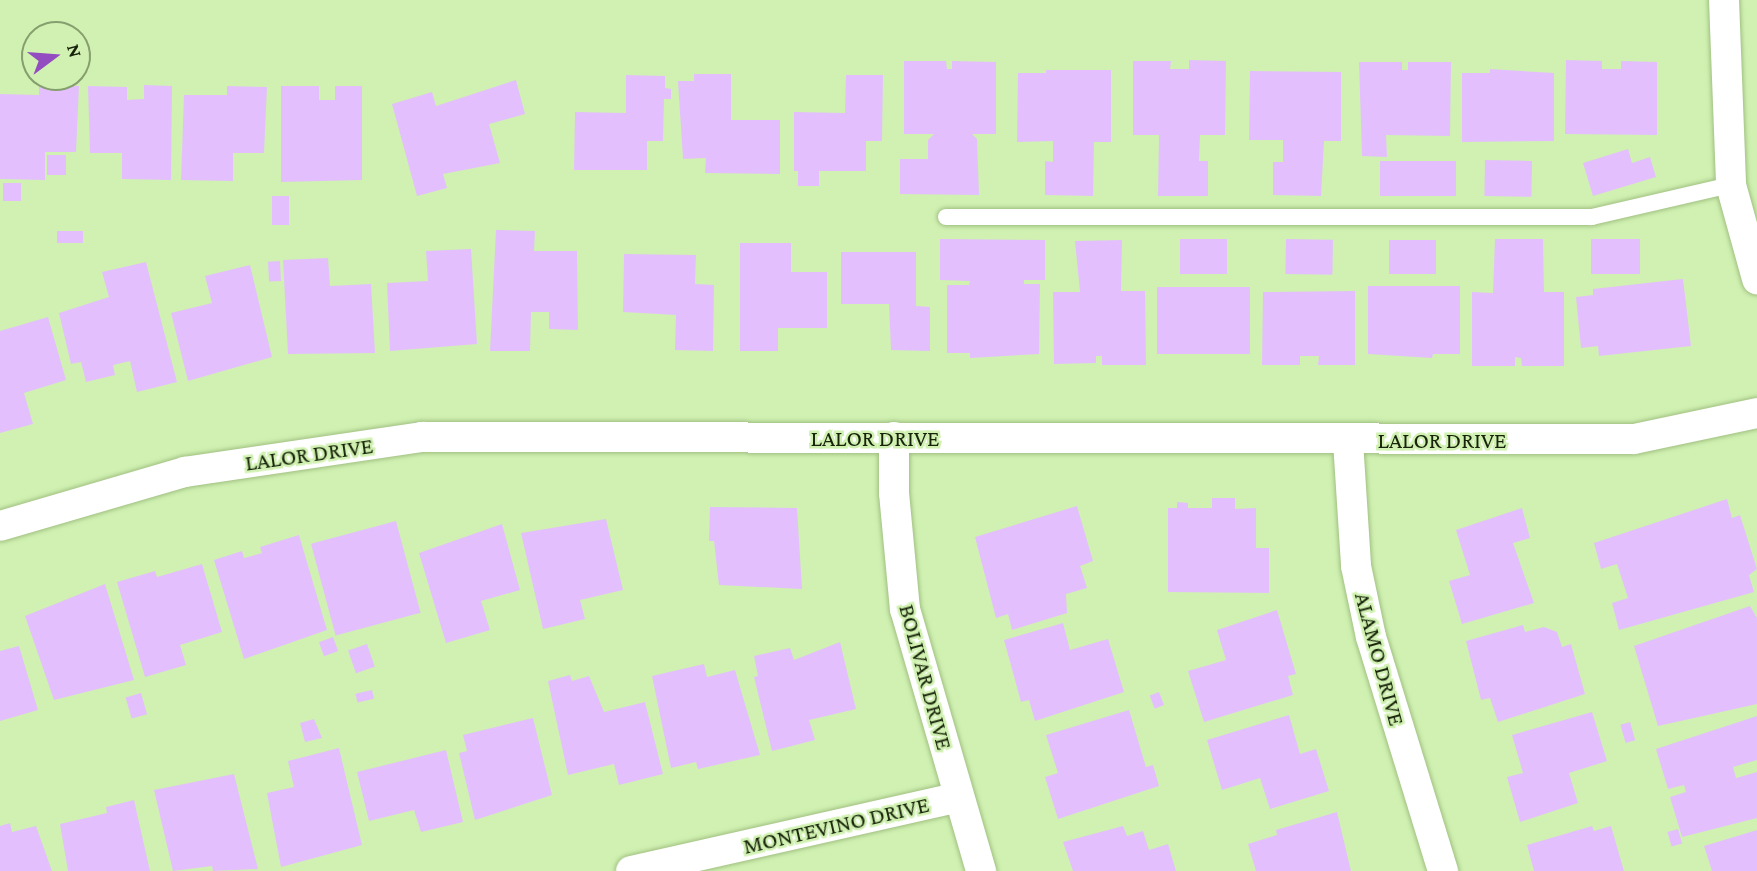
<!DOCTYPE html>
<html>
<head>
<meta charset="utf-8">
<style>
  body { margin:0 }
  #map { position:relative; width:1757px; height:871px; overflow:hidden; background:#d0f1b1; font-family:"Crimson Pro",serif }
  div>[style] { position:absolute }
  .building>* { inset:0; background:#e3c0fd; transform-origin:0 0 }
  .roads { filter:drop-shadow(0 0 2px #a1c083) drop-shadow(0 0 2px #a1c083) }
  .lane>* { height:16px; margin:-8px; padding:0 8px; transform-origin:8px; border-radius:8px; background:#fff }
  .street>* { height:30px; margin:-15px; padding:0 15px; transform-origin:15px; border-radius:15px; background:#fff }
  span { translate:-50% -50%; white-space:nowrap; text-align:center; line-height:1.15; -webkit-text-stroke:5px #d0f1b1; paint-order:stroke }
  .street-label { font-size:23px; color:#17230a }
  .north { position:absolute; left:21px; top:21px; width:70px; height:70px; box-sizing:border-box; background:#d0f1b1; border:2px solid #869f6e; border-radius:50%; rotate:74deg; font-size:19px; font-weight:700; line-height:28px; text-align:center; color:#17230a }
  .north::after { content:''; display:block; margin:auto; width:24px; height:32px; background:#944dc1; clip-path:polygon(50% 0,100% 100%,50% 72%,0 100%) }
</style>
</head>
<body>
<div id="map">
  <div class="building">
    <i style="clip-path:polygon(1189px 60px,1226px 61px,1225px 135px,1200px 135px,1199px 161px,1208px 161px,1208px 196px,1158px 196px,1159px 135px,1133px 135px,1133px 61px,1171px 61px,1170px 69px,1189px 69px)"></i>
    <i style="clip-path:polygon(1566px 60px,1602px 61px,1602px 69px,1621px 69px,1621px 61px,1657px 62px,1657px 135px,1565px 134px)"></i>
    <i style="clip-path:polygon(904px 61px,946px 61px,947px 69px,952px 69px,952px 61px,996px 62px,996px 134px,972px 134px,977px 139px,979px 195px,900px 194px,900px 159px,928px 159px,928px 140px,934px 134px,904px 134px)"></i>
    <i style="clip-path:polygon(1359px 62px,1402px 62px,1402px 70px,1408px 70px,1408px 62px,1451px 62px,1450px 136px,1386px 135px,1387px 157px,1362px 156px)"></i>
    <i style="clip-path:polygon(1490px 69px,1554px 73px,1554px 141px,1462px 142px,1462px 73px,1490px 73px)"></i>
    <i style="clip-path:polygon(1046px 70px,1111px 70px,1111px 142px,1094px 142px,1093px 196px,1045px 195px,1045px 161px,1053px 162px,1053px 141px,1017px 142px,1018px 73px,1046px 73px)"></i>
    <i style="clip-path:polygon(1250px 71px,1341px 72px,1341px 141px,1324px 141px,1321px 196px,1273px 195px,1273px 162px,1283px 162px,1283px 140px,1249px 140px)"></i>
    <i style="clip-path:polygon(694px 74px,731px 74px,731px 120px,780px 120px,780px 174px,705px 173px,706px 158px,683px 159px,678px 81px,694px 81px)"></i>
    <i style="clip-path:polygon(626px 75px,665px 76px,665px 88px,671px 89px,671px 99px,664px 99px,663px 141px,647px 141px,647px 170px,574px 170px,575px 112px,626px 113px)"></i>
    <i style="clip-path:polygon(846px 75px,883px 75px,882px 141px,866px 141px,866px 171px,819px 171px,819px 186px,798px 186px,798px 171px,794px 171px,794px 112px,845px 113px)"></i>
    <i style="clip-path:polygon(516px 80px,525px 114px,489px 124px,500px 163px,443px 174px,447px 188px,417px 196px,392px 104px,432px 92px,436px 106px)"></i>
    <i style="clip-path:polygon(39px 85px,79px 86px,76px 152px,45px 152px,45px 180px,0 179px,0 94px,39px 95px)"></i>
    <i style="clip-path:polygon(144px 85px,172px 86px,171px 180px,122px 179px,122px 153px,90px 153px,88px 86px,127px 87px,127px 100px,144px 99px)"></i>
    <i style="clip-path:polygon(227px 86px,267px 87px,264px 153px,233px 153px,233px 181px,181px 180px,184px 95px,227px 95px)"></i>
    <i style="clip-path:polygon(281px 86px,319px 86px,319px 100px,335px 100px,335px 86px,362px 86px,362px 180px,281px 182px)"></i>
    <i style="clip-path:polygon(1628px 149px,1632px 163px,1650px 157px,1656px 177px,1593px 196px,1583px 163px)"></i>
    <i style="left:47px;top:155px;width:19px;height:20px"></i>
    <i style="left:1485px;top:160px;width:47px;height:36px;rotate:1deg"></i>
    <i style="left:1380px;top:161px;width:76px;height:35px"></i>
    <i style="left:3px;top:183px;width:18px;height:18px"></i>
    <i style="left:289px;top:196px;width:29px;height:17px;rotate:90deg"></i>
    <i style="clip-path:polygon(496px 230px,535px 231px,534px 251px,577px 251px,578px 330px,549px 329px,549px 312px,531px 312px,530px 351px,490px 351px)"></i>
    <i style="left:83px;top:231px;width:12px;height:26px;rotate:90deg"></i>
    <i style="clip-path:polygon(940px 239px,1045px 240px,1045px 280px,1024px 280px,1024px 284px,1040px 284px,1039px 354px,970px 358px,970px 353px,947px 353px,947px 285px,969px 285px,970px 281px,940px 280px)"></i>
    <i style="left:1227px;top:239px;width:35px;height:47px;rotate:90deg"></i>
    <i style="left:1286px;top:239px;width:47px;height:35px;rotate:1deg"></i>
    <i style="clip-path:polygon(1495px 239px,1543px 239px,1544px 292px,1564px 292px,1564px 366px,1522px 366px,1521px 358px,1515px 357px,1515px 366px,1472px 366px,1472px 292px,1493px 293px)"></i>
    <i style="left:1591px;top:239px;width:49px;height:35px"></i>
    <i style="clip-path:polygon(1122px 240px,1121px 291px,1145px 291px,1146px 365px,1102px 365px,1102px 356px,1096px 356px,1096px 363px,1054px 364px,1053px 292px,1080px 292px,1075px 241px)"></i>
    <i style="left:1389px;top:240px;width:47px;height:34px"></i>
    <i style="clip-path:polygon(740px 243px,791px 243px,791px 272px,827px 272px,827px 328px,778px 328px,778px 351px,740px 351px)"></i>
    <i style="clip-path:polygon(471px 249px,477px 344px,390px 351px,387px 283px,428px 281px,426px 251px)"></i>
    <i style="clip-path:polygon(841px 252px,916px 252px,916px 306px,930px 307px,930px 351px,891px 350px,889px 304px,841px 304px)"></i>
    <i style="clip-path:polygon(624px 254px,696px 255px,695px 284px,714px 285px,713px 351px,675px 350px,676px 315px,623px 312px)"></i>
    <i style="clip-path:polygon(328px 258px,330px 286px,371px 284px,375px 353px,288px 354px,283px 260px)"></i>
    <i style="left:280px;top:261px;width:20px;height:12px;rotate:87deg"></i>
    <i style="clip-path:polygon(146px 262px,177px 382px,137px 392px,130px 361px,113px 365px,115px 375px,86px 382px,81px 362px,71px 364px,59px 313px,109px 297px,102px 272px)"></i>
    <i style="clip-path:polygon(250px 265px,272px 357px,188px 381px,171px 313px,212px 303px,205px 276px)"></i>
    <i style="clip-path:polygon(1683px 279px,1691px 346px,1599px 356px,1598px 346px,1581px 348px,1576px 297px,1593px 295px,1593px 289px)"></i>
    <i style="clip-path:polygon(1368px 286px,1460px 286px,1460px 354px,1433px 354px,1432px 358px,1368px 354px)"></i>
    <i style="left:1157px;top:287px;width:93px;height:67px"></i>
    <i style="clip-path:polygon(1355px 291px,1355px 365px,1318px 365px,1319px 356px,1300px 356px,1300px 365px,1262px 365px,1263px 292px)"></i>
    <i style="clip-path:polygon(48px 317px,66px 380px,24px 393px,33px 424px,0 433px,0 331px)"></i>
    <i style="clip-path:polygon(1212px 498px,1235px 498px,1235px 509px,1256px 508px,1256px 548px,1269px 548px,1269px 593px,1168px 592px,1168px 508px,1177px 508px,1177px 502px,1188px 503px,1188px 508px,1212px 508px)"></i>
    <i style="clip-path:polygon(1727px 499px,1732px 518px,1740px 515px,1757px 569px,1749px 575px,1754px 592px,1619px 630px,1612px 603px,1628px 598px,1617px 564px,1601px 569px,1594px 543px)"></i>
    <i style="clip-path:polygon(1077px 506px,1093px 561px,1080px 566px,1087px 588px,1066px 594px,1067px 613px,1012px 630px,1008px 614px,996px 618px,975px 537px)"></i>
    <i style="clip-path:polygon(710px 507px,797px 508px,802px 589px,719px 585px,714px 541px,709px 541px)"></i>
    <i style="clip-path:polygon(1522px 508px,1530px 538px,1513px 543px,1534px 603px,1462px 624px,1449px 581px,1470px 575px,1456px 530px)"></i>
    <i style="clip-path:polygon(606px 519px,623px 590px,580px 600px,585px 619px,543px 629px,521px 533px)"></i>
    <i style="left:396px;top:521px;width:95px;height:88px;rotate:75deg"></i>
    <i style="clip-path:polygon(502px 524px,520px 590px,481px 601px,490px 630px,446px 643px,419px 553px)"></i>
    <i style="clip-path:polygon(299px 535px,327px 630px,244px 659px,214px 560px,242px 551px,244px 558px,262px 553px,260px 547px)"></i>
    <i style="clip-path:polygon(202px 564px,222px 632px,180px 645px,186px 665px,145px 677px,117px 582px,155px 571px,157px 577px)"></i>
    <i style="clip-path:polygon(105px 584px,134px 680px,54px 700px,25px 616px)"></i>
    <i style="clip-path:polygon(1750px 606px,1757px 618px,1757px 704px,1658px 726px,1634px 646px)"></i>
    <i style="clip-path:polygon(1277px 610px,1296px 674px,1288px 676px,1293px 695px,1204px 722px,1188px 671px,1226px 660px,1217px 630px)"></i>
    <i style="clip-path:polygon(1063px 623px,1070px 650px,1108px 639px,1124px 692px,1035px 721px,1029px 700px,1021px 702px,1004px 640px)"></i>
    <i style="clip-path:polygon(1523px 625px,1525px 632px,1544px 627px,1557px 632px,1562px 647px,1571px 644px,1585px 694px,1498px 722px,1490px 698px,1481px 700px,1466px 641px)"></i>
    <i style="left:333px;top:637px;width:15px;height:15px;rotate:70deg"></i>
    <i style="clip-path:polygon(840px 642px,856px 709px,809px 720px,815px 740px,772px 751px,754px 677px,758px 676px,754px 656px,790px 648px,794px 660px)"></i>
    <i style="left:367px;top:644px;width:24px;height:20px;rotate:71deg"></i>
    <i style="clip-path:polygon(19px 646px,38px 710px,0 721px,0 651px)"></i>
    <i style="clip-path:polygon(704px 664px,707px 677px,735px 670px,760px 755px,698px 769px,696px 762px,671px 768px,652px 676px)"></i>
    <i style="clip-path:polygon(570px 675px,572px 681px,589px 676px,604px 712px,645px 702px,663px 774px,619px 785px,614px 764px,568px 775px,548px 681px)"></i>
    <i style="left:372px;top:690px;width:9px;height:17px;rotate:77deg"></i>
    <i style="left:1159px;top:692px;width:14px;height:10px;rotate:69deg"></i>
    <i style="left:141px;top:693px;width:22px;height:16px;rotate:74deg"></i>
    <i style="clip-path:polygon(1129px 710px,1146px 767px,1153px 765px,1159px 786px,1058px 819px,1045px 777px,1058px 773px,1046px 735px)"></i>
    <i style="clip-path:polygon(1592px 712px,1607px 761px,1569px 773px,1578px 803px,1520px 822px,1507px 777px,1523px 773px,1512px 735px)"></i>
    <i style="clip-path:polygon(1289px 715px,1300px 754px,1316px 749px,1329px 791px,1270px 809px,1260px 778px,1222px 790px,1207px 740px)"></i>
    <i style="clip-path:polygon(1757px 716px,1757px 760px,1733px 767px,1736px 778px,1757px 772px,1757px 818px,1682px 837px,1670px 797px,1686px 792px,1684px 785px,1668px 789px,1656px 749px)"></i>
    <i style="clip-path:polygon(533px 718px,552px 795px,475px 820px,459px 753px,467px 751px,463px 735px)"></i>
    <i style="clip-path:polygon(314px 719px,322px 738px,305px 742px,300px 723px)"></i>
    <i style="left:1630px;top:722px;width:19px;height:10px;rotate:74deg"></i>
    <i style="clip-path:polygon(339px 748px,362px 845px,281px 867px,267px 793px,294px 787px,288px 761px)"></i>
    <i style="clip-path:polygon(446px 750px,463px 822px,421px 832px,414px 810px,369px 821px,357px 772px)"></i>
    <i style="clip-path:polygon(234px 774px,258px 869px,213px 871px,212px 866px,173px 871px,154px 790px)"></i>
    <i style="clip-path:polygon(134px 800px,150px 871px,68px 871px,60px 824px,107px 813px,106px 807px)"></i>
    <i style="clip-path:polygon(1337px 812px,1351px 871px,1256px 871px,1248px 844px,1277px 835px,1276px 830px)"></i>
    <i style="clip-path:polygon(10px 823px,12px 832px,36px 826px,52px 871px,0 871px,0 826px)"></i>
    <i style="clip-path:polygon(1123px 826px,1127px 836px,1143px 831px,1149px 850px,1168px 844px,1176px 871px,1073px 871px,1063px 842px)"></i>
    <i style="clip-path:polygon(1592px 826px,1594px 831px,1611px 826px,1624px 871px,1534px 871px,1527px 845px)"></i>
    <i style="left:1678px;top:829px;width:15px;height:11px;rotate:74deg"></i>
    <i style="clip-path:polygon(1757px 830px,1757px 871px,1712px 871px,1704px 846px)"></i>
  </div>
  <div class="roads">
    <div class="lane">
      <i style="left:946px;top:217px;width:646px"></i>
      <i style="left:1592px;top:217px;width:143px;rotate:-13deg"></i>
    </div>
    <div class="street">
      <i style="left:1724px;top:0;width:185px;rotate:87.8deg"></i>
      <i style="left:1731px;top:185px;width:98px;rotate:74.5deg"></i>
      <i style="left:894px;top:437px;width:56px;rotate:90deg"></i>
      <i style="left:894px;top:493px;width:117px;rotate:84.6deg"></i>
      <i style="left:905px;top:609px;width:273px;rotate:73.8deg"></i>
      <i style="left:1348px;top:441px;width:125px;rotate:86.3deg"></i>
      <i style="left:1356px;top:566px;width:73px;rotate:78.1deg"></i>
      <i style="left:1371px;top:637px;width:245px;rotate:72.9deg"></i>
      <i style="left:0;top:526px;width:193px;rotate:-16.3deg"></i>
      <i style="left:185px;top:472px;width:240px;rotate:-8.4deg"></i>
      <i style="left:422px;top:437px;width:1212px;rotate:0.09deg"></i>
      <i style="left:1634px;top:439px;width:126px;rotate:-11.9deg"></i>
      <i style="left:631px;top:871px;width:336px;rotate:-12.7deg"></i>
    </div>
  </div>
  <div class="street-label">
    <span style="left:875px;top:438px">LALOR DRIVE</span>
    <span style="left:1442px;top:440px">LALOR DRIVE</span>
    <span style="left:309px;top:454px;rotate:-8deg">LALOR DRIVE</span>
    <span style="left:1380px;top:659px;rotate:75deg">ALAMO DRIVE</span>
    <span style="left:926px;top:677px;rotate:75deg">BOLIVAR DRIVE</span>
    <span style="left:836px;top:825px;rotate:-13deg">MONTEVINO DRIVE</span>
  </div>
  <div class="north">N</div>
</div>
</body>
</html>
